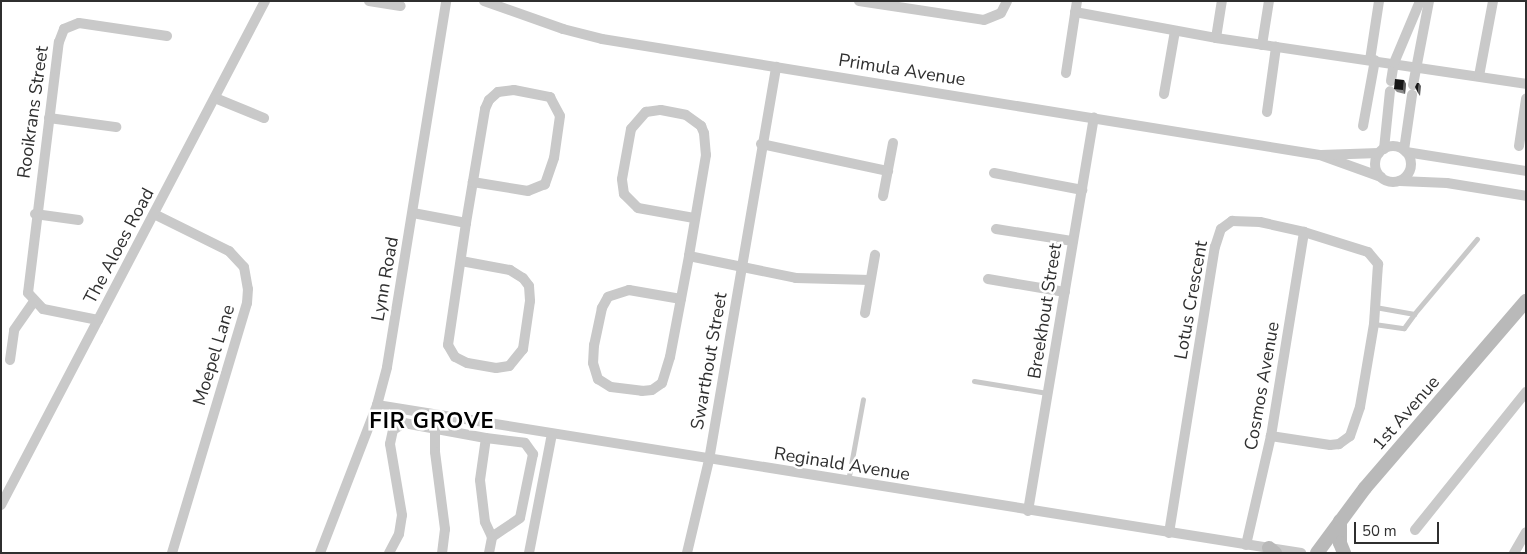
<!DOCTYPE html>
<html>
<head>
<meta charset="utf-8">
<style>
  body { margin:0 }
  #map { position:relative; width:1527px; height:554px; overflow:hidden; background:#fff; font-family:"Nunito Sans",sans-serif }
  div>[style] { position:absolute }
  .lane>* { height:5px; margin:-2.5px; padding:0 2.5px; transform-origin:2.5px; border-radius:2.5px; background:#c9c9c9 }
  .street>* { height:10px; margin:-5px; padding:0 5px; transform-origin:5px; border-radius:5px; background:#c9c9c9 }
  .street>.ring { margin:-5px; padding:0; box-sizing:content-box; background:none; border:10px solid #c9c9c9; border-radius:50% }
  .secondary>* { height:14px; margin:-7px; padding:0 7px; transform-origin:7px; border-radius:7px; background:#b9b9b9 }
  .wall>* { inset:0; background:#8a8a8a }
  .shaded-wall>* { inset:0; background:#5c5c5c }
  .building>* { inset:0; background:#161616; transform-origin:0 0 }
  span { translate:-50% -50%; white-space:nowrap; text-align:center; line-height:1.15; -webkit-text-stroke:5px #fff; paint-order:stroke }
  .street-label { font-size:18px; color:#2f2f2f }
  .district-label { font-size:22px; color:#000; font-weight:700; letter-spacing:1px }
  .frame { position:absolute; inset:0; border:2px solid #2f2f2f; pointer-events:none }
  .scale { position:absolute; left:1354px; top:522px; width:85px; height:22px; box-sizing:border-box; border:2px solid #2f2f2f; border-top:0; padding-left:6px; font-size:15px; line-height:18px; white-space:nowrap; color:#2f2f2f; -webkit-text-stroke:4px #fff; paint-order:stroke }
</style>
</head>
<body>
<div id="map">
  <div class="lane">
    <i style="left:1375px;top:307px;width:40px;rotate:10deg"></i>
    <i style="left:1414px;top:314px;width:98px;rotate:-50deg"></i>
    <i style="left:1374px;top:324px;width:30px;rotate:8deg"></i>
    <i style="left:1404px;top:328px;width:17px;rotate:-54deg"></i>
    <i style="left:974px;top:381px;width:74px;rotate:9.3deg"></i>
    <i style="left:848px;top:481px;width:83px;rotate:-79.6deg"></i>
  </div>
  <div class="street">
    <i style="left:369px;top:1px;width:32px;rotate:9deg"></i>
    <i style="left:484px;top:1px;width:84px;rotate:19.5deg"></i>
    <i style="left:563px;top:29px;width:40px;rotate:14.4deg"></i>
    <i style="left:602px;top:39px;width:727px;rotate:9.18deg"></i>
    <i style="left:1320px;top:155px;width:65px;rotate:19.8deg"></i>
    <i style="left:859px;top:1px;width:126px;rotate:8.6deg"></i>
    <i style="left:984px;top:20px;width:18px;rotate:-22deg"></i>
    <i style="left:1001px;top:13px;width:13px;rotate:-63deg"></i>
    <i style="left:1075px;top:12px;width:143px;rotate:10.4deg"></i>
    <i style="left:1216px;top:38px;width:313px;rotate:8.4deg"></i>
    <i style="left:1216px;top:38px;width:37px;rotate:-81deg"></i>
    <i style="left:1262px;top:45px;width:45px;rotate:-81deg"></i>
    <i style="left:1370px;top:60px;width:60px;rotate:-81.3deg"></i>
    <i style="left:1066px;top:73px;width:73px;rotate:-81.3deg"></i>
    <i style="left:1479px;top:76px;width:76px;rotate:-79.4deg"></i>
    <i style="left:1391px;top:81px;width:18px;rotate:-81deg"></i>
    <i style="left:1394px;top:63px;width:67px;rotate:-67.2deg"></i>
    <i style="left:1413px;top:85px;width:86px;rotate:-79.2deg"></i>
    <i style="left:1164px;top:94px;width:64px;rotate:-80.1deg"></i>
    <i style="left:215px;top:98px;width:53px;rotate:22.2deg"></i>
    <i style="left:1267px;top:112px;width:66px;rotate:-82.1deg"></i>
    <i style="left:49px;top:118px;width:68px;rotate:7.7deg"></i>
    <i style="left:1363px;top:126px;width:67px;rotate:-79.7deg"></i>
    <i style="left:761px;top:144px;width:130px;rotate:12deg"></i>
    <i style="left:1519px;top:146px;width:48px;rotate:-81.5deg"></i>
    <i class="ring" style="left:1375px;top:146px;width:26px;height:26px"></i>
    <i style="left:1384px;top:149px;width:58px;rotate:-84.1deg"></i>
    <i style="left:1404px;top:150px;width:56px;rotate:-81.7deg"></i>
    <i style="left:1406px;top:152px;width:121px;rotate:9deg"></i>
    <i style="left:1321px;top:155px;width:58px;rotate:-2deg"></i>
    <i style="left:994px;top:173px;width:90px;rotate:10.9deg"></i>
    <i style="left:1400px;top:181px;width:47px;rotate:2.4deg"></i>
    <i style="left:1447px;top:183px;width:80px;rotate:9.3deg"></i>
    <i style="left:883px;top:196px;width:54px;rotate:-79.3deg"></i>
    <i style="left:413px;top:213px;width:54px;rotate:10.7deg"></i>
    <i style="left:466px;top:223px;width:116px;rotate:-80.5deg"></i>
    <i style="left:485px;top:109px;width:10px;rotate:-66deg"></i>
    <i style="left:489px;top:100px;width:12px;rotate:-42deg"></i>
    <i style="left:498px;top:92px;width:16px;rotate:-7deg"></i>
    <i style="left:514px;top:90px;width:37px;rotate:11deg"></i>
    <i style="left:550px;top:97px;width:21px;rotate:62deg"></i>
    <i style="left:560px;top:116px;width:42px;rotate:98.1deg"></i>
    <i style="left:554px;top:158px;width:28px;rotate:109deg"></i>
    <i style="left:545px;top:184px;width:18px;rotate:158deg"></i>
    <i style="left:528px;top:191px;width:56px;rotate:-170.7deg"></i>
    <i style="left:35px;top:214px;width:44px;rotate:7.8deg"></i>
    <i style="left:154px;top:214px;width:84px;rotate:26.3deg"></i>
    <i style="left:229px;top:251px;width:22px;rotate:47deg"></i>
    <i style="left:244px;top:267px;width:22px;rotate:80deg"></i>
    <i style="left:248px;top:289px;width:14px;rotate:94deg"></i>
    <i style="left:247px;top:303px;width:261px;rotate:106.7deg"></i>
    <i style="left:694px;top:218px;width:57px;rotate:-169.9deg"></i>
    <i style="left:638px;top:208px;width:20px;rotate:-135deg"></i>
    <i style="left:624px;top:194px;width:15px;rotate:-98deg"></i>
    <i style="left:622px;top:179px;width:51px;rotate:-79.8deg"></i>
    <i style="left:631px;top:129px;width:23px;rotate:-49deg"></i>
    <i style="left:646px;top:112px;width:15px;rotate:-8deg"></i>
    <i style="left:661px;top:110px;width:25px;rotate:11deg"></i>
    <i style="left:686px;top:115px;width:19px;rotate:36deg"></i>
    <i style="left:701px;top:126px;width:8px;rotate:67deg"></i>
    <i style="left:704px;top:133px;width:22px;rotate:85deg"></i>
    <i style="left:706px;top:155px;width:102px;rotate:99.6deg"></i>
    <i style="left:689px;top:256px;width:109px;rotate:11.6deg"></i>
    <i style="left:796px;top:278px;width:74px;rotate:1.5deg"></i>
    <i style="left:996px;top:229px;width:78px;rotate:8.9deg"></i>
    <i style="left:461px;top:261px;width:50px;rotate:10.4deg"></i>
    <i style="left:510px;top:270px;width:15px;rotate:32deg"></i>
    <i style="left:523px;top:278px;width:10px;rotate:53deg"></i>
    <i style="left:529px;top:286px;width:15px;rotate:86deg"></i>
    <i style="left:530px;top:301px;width:49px;rotate:98.3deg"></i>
    <i style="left:523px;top:349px;width:22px;rotate:129deg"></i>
    <i style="left:509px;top:366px;width:13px;rotate:171deg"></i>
    <i style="left:496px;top:368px;width:29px;rotate:-170deg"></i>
    <i style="left:467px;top:363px;width:13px;rotate:-153deg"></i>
    <i style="left:455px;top:357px;width:14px;rotate:-120deg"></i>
    <i style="left:448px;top:345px;width:123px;rotate:-81.6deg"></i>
    <i style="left:988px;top:279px;width:78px;rotate:9.6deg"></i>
    <i style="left:681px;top:299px;width:53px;rotate:-170.2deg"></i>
    <i style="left:629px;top:290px;width:22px;rotate:162deg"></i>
    <i style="left:608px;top:297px;width:13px;rotate:119deg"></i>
    <i style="left:602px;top:308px;width:38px;rotate:102deg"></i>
    <i style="left:594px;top:345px;width:18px;rotate:93deg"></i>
    <i style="left:593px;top:363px;width:17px;rotate:73deg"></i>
    <i style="left:598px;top:379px;width:15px;rotate:32deg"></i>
    <i style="left:611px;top:387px;width:31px;rotate:7deg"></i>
    <i style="left:642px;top:391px;width:10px;rotate:-6deg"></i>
    <i style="left:652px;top:390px;width:12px;rotate:-35deg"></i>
    <i style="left:662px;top:383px;width:27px;rotate:-73deg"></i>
    <i style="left:670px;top:357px;width:103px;rotate:-79.3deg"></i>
    <i style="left:865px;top:313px;width:59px;rotate:-80.2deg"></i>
    <i style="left:98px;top:320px;width:56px;rotate:-168.7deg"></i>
    <i style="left:43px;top:309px;width:22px;rotate:-133deg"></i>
    <i style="left:28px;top:293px;width:253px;rotate:-83deg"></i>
    <i style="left:59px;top:42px;width:14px;rotate:-69deg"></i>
    <i style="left:64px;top:29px;width:16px;rotate:-22deg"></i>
    <i style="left:79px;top:23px;width:89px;rotate:8.4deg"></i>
    <i style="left:10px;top:360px;width:30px;rotate:-82deg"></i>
    <i style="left:14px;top:330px;width:33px;rotate:-55deg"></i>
    <i style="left:377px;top:405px;width:936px;rotate:9.1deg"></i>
    <i style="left:435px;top:429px;width:23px;rotate:90deg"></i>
    <i style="left:435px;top:452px;width:78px;rotate:82.6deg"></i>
    <i style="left:445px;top:529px;width:24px;rotate:97deg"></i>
    <i style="left:1px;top:505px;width:569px;rotate:-62.35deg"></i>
    <i style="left:1028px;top:511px;width:399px;rotate:-80.5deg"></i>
    <i style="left:1415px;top:530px;width:177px;rotate:-51.2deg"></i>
    <i style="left:1169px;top:533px;width:290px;rotate:-80.9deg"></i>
    <i style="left:1215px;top:247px;width:19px;rotate:-72deg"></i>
    <i style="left:1221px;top:229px;width:14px;rotate:-36deg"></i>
    <i style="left:1232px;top:221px;width:28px;rotate:2deg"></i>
    <i style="left:1260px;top:222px;width:45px;rotate:12.8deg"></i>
    <i style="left:1304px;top:232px;width:67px;rotate:17.4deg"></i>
    <i style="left:1368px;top:252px;width:16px;rotate:50deg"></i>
    <i style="left:1378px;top:264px;width:60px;rotate:93.8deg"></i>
    <i style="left:1374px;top:324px;width:84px;rotate:99.6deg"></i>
    <i style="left:1360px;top:407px;width:31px;rotate:109deg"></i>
    <i style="left:1350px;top:436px;width:14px;rotate:144deg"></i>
    <i style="left:1339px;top:444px;width:9px;rotate:174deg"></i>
    <i style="left:1330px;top:445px;width:60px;rotate:-171.3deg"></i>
    <i style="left:1246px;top:545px;width:112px;rotate:-77.1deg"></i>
    <i style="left:1271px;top:436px;width:207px;rotate:-80.8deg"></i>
    <i style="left:320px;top:553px;width:159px;rotate:-68.9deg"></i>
    <i style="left:377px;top:405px;width:39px;rotate:-75deg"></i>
    <i style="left:387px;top:367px;width:371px;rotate:-80.8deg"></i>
    <i style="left:389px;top:553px;width:21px;rotate:-62deg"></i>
    <i style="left:399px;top:534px;width:19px;rotate:-81deg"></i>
    <i style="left:402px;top:515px;width:72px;rotate:-99.6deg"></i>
    <i style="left:390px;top:444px;width:14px;rotate:-78deg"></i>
    <i style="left:393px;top:430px;width:13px;rotate:-32deg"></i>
    <i style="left:404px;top:423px;width:83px;rotate:10.4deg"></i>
    <i style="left:489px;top:553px;width:16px;rotate:-79deg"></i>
    <i style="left:492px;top:537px;width:17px;rotate:-115deg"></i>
    <i style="left:485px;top:522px;width:42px;rotate:-96.8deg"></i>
    <i style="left:480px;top:480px;width:42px;rotate:-81.9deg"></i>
    <i style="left:486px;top:438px;width:39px;rotate:7deg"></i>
    <i style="left:525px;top:443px;width:14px;rotate:54deg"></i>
    <i style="left:533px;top:454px;width:65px;rotate:101.5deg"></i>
    <i style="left:520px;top:518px;width:34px;rotate:146deg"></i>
    <i style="left:529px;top:553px;width:121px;rotate:-79.1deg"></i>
    <i style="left:687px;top:553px;width:96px;rotate:-76.7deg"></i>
    <i style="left:709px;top:460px;width:399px;rotate:-80.3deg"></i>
    <i style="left:1514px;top:553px;width:24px;rotate:-60deg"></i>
  </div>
  <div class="secondary">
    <i style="left:1340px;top:521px;width:22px;rotate:90deg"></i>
    <i style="left:1340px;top:543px;width:11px;rotate:68deg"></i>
    <i style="left:1269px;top:548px;width:8px;rotate:40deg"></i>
    <i style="left:1317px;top:553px;width:81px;rotate:-53.6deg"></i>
    <i style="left:1365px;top:488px;width:247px;rotate:-49.3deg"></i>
  </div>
  <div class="wall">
    <i style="clip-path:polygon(1404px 80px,1406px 84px,1405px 94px,1397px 92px,1394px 89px)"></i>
  </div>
  <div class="shaded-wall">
    <i style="clip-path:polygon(1404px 80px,1406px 84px,1405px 94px,1403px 90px)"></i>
    <i style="clip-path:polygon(1419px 83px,1421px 86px,1420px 96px,1418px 93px)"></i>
  </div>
  <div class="building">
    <i style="left:1395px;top:79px;width:9px;height:10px;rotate:6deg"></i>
    <i style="clip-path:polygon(1417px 83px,1419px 83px,1418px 93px,1415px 87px)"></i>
  </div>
  <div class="street-label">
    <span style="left:902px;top:70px;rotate:9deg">Primula Avenue</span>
    <span style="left:33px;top:112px;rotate:-82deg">Rooikrans Street</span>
    <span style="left:119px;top:246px;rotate:-62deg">The Aloes Road</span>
    <span style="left:385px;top:279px;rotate:-80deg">Lynn Road</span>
    <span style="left:1191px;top:300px;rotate:-80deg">Lotus Crescent</span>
    <span style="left:1045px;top:311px;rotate:-81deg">Breekhout Street</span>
    <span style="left:214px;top:355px;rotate:-73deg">Moepel Lane</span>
    <span style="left:709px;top:361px;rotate:-80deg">Swarthout Street</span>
    <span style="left:1262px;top:386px;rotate:-80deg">Cosmos Avenue</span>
    <span style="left:1406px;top:413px;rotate:-49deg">1st Avenue</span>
    <span style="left:842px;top:464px;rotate:9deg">Reginald Avenue</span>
  </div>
  <div class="district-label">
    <span style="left:432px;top:422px">FIR GROVE</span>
  </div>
  <div class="frame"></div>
  <div class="scale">50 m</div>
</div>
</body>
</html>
